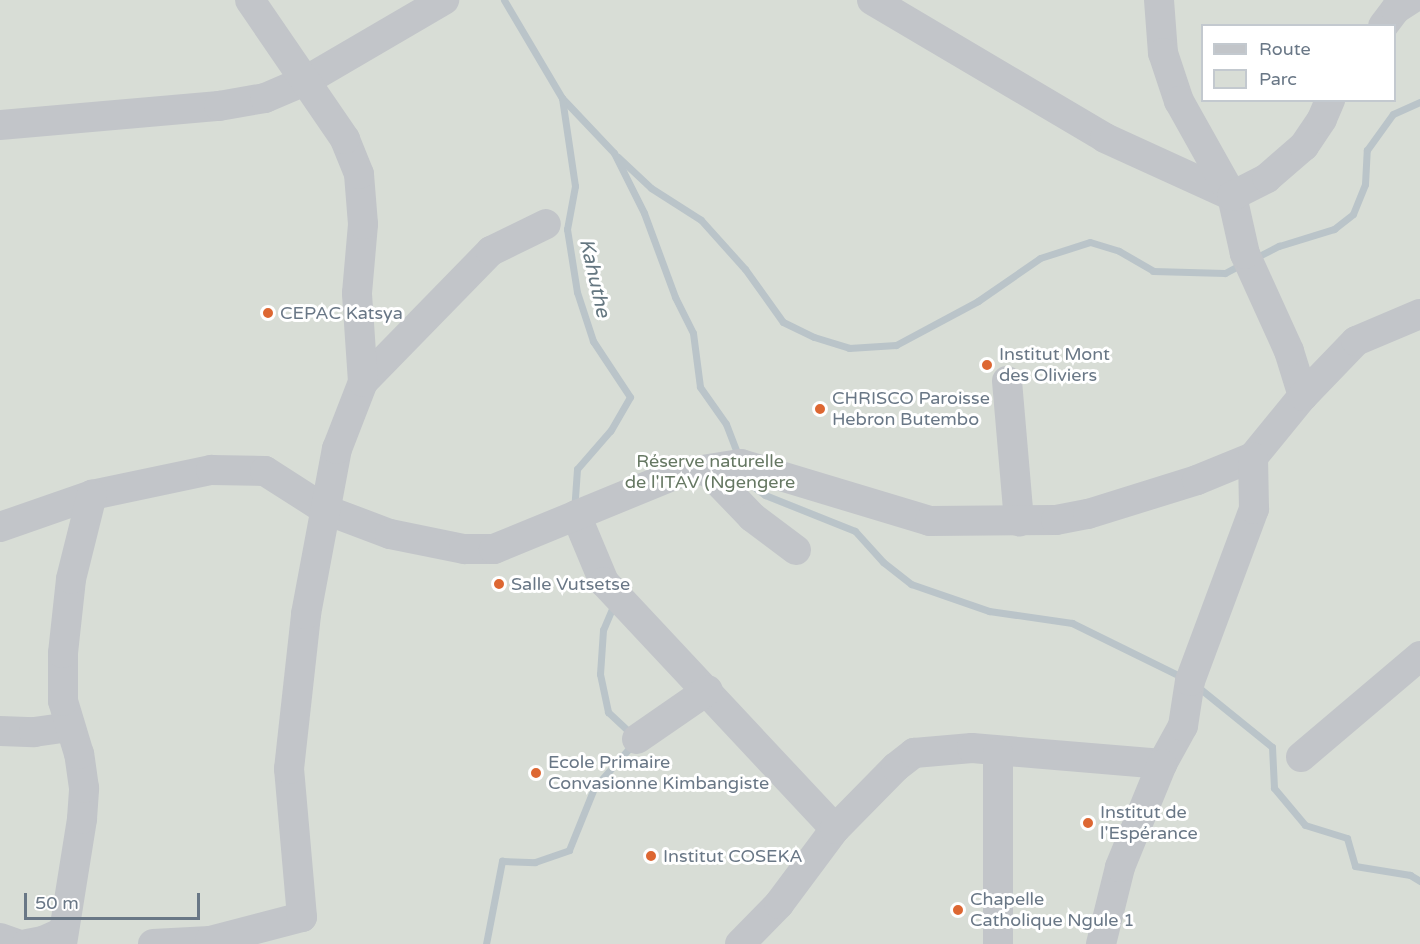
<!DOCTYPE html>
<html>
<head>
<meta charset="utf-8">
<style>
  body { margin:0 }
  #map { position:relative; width:1420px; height:944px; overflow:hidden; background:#f8f9f6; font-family:"Varela Round",sans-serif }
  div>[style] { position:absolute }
  .green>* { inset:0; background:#d8ddd6 }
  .stream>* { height:7px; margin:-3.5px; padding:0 3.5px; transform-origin:3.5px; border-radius:3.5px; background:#bac4c9 }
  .minor>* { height:30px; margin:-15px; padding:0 15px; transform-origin:15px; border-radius:15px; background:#c2c5c9 }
  .dots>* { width:16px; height:16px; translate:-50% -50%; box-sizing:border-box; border:3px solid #fff; border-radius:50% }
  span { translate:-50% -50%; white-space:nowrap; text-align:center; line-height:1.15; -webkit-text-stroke:6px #fff; paint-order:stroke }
  .poi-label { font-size:18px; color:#697786 }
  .left { translate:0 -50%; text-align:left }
  .park-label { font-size:18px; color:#667863 }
  .water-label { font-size:20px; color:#657781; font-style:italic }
  .legend { position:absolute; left:1201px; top:24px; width:195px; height:78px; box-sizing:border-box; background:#fff; border:2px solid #c3c9cf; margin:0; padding:8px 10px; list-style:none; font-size:18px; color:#697786 }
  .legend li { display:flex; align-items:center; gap:12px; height:30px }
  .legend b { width:30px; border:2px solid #c3c9cf }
  .scale { position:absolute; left:24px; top:893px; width:176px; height:27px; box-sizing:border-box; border:3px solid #697786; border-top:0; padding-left:8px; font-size:18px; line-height:21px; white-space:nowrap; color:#697786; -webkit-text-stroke:4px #fff; paint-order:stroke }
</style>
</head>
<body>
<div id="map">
  <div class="green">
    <i style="clip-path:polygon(evenodd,0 0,1420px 0,1420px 944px,0 944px,0 0,1202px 26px,1394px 26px,1394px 100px,1202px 100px,1202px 26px)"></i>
  </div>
  <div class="stream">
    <i style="left:504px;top:0;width:114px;rotate:59.4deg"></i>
    <i style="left:562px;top:98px;width:76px;rotate:46.6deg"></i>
    <i style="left:614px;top:153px;width:67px;rotate:63.4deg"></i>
    <i style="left:644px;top:213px;width:90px;rotate:69.7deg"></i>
    <i style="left:675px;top:297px;width:40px;rotate:63.4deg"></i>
    <i style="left:693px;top:333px;width:54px;rotate:82.6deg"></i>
    <i style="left:700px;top:387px;width:45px;rotate:54.9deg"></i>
    <i style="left:726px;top:424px;width:36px;rotate:69deg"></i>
    <i style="left:562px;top:98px;width:89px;rotate:81.6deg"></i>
    <i style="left:575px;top:186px;width:44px;rotate:100.5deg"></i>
    <i style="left:567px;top:229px;width:64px;rotate:81deg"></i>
    <i style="left:577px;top:292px;width:52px;rotate:71.9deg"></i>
    <i style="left:593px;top:341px;width:67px;rotate:56.5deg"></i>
    <i style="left:630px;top:397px;width:39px;rotate:120deg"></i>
    <i style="left:610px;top:431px;width:50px;rotate:131deg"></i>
    <i style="left:577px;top:469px;width:39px;rotate:94deg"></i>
    <i style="left:618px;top:157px;width:45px;rotate:43.2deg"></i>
    <i style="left:651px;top:188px;width:59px;rotate:32.6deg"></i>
    <i style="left:701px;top:220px;width:66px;rotate:48.1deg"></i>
    <i style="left:745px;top:269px;width:65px;rotate:54.4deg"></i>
    <i style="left:783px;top:322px;width:34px;rotate:26deg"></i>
    <i style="left:814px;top:337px;width:37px;rotate:17deg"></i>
    <i style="left:849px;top:348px;width:47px;rotate:-3.7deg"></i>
    <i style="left:896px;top:345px;width:93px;rotate:-28.2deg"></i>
    <i style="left:978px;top:301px;width:75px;rotate:-34.7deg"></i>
    <i style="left:1040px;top:258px;width:52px;rotate:-17.7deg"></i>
    <i style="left:1090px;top:242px;width:30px;rotate:17deg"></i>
    <i style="left:1119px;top:251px;width:39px;rotate:30deg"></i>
    <i style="left:1153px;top:271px;width:72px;rotate:1.6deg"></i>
    <i style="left:1225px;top:273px;width:19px;rotate:-28deg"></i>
    <i style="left:1255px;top:258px;width:27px;rotate:-27deg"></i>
    <i style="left:1279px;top:246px;width:58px;rotate:-17.2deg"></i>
    <i style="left:1334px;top:229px;width:24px;rotate:-38deg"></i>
    <i style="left:1353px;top:214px;width:32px;rotate:-68deg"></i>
    <i style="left:1365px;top:184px;width:34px;rotate:-87deg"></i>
    <i style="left:1367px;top:150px;width:44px;rotate:-54.2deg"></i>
    <i style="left:1393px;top:114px;width:30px;rotate:-24deg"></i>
    <i style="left:744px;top:474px;width:9px;rotate:69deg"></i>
    <i style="left:747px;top:482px;width:22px;rotate:36deg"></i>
    <i style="left:765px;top:495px;width:97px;rotate:21.8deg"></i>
    <i style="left:855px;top:531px;width:42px;rotate:47.9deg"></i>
    <i style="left:883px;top:562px;width:36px;rotate:38deg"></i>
    <i style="left:911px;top:584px;width:83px;rotate:19.1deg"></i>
    <i style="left:989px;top:611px;width:84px;rotate:8.2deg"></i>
    <i style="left:1072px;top:623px;width:125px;rotate:26.2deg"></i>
    <i style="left:614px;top:604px;width:28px;rotate:113deg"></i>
    <i style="left:603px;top:630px;width:44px;rotate:93.9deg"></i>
    <i style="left:600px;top:674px;width:39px;rotate:78deg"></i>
    <i style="left:608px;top:712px;width:34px;rotate:43deg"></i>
    <i style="left:1198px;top:687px;width:95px;rotate:39deg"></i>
    <i style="left:1272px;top:747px;width:41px;rotate:87.2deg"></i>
    <i style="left:1274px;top:788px;width:48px;rotate:50deg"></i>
    <i style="left:1305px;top:825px;width:44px;rotate:17.2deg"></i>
    <i style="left:1347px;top:838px;width:29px;rotate:74deg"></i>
    <i style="left:1355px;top:866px;width:56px;rotate:9.3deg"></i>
    <i style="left:1410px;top:875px;width:12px;rotate:31deg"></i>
    <i style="left:486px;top:944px;width:85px;rotate:-79.1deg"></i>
    <i style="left:502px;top:861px;width:33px;rotate:2deg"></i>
    <i style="left:535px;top:862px;width:36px;rotate:-19deg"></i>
    <i style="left:569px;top:850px;width:67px;rotate:-68deg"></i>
    <i style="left:594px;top:788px;width:60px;rotate:-48.4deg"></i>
  </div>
  <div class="minor">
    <i style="left:872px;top:0;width:271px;rotate:30.6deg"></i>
    <i style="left:1105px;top:138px;width:140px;rotate:24.5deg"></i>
    <i style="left:1159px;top:0;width:53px;rotate:85.7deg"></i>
    <i style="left:1163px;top:53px;width:51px;rotate:71.6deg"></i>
    <i style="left:1179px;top:101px;width:109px;rotate:60.8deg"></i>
    <i style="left:1383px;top:26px;width:21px;rotate:-53deg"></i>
    <i style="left:1396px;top:9px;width:17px;rotate:-33deg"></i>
    <i style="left:0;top:125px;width:220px;rotate:-5deg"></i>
    <i style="left:219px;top:106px;width:47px;rotate:-9.9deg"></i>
    <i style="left:265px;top:98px;width:46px;rotate:-23.2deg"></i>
    <i style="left:307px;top:80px;width:159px;rotate:-30.3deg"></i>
    <i style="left:1007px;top:381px;width:141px;rotate:85.1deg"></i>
    <i style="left:363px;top:382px;width:183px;rotate:-45.7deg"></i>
    <i style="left:491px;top:251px;width:61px;rotate:-26.1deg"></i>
    <i style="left:1303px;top:396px;width:47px;rotate:-107.3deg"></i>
    <i style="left:1289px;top:351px;width:107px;rotate:-114.4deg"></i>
    <i style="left:1245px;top:254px;width:59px;rotate:-102.6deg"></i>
    <i style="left:1232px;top:196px;width:39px;rotate:-27deg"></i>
    <i style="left:1267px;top:178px;width:49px;rotate:-40.9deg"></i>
    <i style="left:1304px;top:146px;width:32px;rotate:-56deg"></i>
    <i style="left:1322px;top:119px;width:21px;rotate:-67deg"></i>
    <i style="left:707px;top:470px;width:65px;rotate:46.2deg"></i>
    <i style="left:752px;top:517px;width:55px;rotate:36.9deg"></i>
    <i style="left:576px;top:515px;width:73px;rotate:67.3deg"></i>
    <i style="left:604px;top:582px;width:338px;rotate:46.9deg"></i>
    <i style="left:0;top:527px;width:97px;rotate:-19.2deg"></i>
    <i style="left:92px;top:495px;width:122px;rotate:-11.9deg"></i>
    <i style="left:211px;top:470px;width:54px;rotate:1.1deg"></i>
    <i style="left:265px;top:471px;width:72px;rotate:32.6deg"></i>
    <i style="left:326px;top:510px;width:68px;rotate:20.6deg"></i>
    <i style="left:390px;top:534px;width:76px;rotate:11.5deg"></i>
    <i style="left:464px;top:549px;width:30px"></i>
    <i style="left:494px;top:549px;width:198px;rotate:-22.3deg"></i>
    <i style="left:677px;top:474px;width:65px;rotate:-8.9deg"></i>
    <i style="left:741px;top:464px;width:197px;rotate:16.8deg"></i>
    <i style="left:930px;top:521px;width:126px;rotate:-0.5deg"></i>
    <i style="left:1056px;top:520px;width:33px;rotate:-11deg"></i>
    <i style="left:1088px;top:514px;width:114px;rotate:-17.3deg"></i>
    <i style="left:1197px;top:480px;width:61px;rotate:-22.3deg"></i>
    <i style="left:1253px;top:457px;width:79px;rotate:-50.7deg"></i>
    <i style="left:1303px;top:396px;width:76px;rotate:-46.1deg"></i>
    <i style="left:1356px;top:341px;width:69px;rotate:-22.9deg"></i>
    <i style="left:0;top:731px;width:34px;rotate:2deg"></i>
    <i style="left:34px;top:732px;width:36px;rotate:-8deg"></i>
    <i style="left:637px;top:739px;width:86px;rotate:-34.6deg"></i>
    <i style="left:1301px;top:757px;width:156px;rotate:-40.3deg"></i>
    <i style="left:0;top:938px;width:18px;rotate:19deg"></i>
    <i style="left:27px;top:944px;width:16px;rotate:-11deg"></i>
    <i style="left:43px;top:941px;width:22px;rotate:-24deg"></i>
    <i style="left:62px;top:944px;width:127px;rotate:-80.9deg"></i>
    <i style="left:82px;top:819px;width:31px;rotate:-86deg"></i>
    <i style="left:84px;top:788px;width:34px;rotate:-98deg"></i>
    <i style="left:79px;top:754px;width:55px;rotate:-106.8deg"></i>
    <i style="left:63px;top:701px;width:48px;rotate:-90deg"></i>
    <i style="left:63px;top:653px;width:74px;rotate:-83.8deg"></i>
    <i style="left:71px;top:579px;width:87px;rotate:-76deg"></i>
    <i style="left:153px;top:944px;width:57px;rotate:-3deg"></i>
    <i style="left:210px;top:941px;width:95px;rotate:-14.6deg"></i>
    <i style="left:302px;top:917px;width:149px;rotate:-95deg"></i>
    <i style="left:289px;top:769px;width:156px;rotate:-83.7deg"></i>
    <i style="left:306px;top:614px;width:168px;rotate:-79.4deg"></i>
    <i style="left:337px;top:449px;width:72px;rotate:-68.8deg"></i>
    <i style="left:363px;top:382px;width:89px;rotate:-93.9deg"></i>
    <i style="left:357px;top:293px;width:69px;rotate:-85deg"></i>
    <i style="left:363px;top:224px;width:50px;rotate:-94.6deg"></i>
    <i style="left:359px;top:174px;width:38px;rotate:-112deg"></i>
    <i style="left:345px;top:139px;width:168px;rotate:-124.4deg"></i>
    <i style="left:740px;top:944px;width:56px;rotate:-45.7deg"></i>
    <i style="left:779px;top:904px;width:94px;rotate:-53.3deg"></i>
    <i style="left:835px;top:829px;width:87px;rotate:-45.5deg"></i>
    <i style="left:896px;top:767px;width:23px;rotate:-38deg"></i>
    <i style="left:914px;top:753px;width:58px;rotate:-4.9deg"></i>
    <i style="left:972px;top:748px;width:191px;rotate:4.8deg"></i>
    <i style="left:1162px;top:764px;width:43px;rotate:-61.1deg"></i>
    <i style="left:1183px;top:726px;width:46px;rotate:-81.2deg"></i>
    <i style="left:1190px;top:681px;width:184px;rotate:-69.6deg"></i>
    <i style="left:1254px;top:509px;width:52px;rotate:-91.1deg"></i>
    <i style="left:998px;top:944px;width:191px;rotate:-90deg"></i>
    <i style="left:1101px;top:944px;width:79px;rotate:-76.1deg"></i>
    <i style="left:1120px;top:867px;width:111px;rotate:-67.8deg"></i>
  </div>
  <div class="dots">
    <i style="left:268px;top:313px;background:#dd6732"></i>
    <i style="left:987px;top:365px;background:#dd6732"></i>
    <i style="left:820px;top:409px;background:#dd6732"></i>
    <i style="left:499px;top:584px;background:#dd6732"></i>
    <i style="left:536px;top:773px;background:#dd6732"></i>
    <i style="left:1088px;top:823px;background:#dd6732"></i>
    <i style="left:651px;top:856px;background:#dd6732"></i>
    <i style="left:958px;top:910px;background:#dd6732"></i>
  </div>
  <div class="poi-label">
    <span class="left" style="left:280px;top:313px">CEPAC Katsya</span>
    <span class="left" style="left:999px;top:365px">Institut Mont<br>des Oliviers</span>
    <span class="left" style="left:832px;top:409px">CHRISCO Paroisse<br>Hebron Butembo</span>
    <span class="left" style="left:511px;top:584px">Salle Vutsetse</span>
    <span class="left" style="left:548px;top:773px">Ecole Primaire<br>Convasionne Kimbangiste</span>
    <span class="left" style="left:1100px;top:823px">Institut de<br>l'Espérance</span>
    <span class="left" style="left:663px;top:856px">Institut COSEKA</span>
    <span class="left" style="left:970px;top:910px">Chapelle<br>Catholique Ngule 1</span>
  </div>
  <div class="park-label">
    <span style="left:710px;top:472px">Réserve naturelle<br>de l'ITAV (Ngengere</span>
  </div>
  <div class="water-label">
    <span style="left:594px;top:278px;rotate:77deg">Kahuthe</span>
  </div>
  <ul class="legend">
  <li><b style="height:8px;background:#c2c5c9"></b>Route</li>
  <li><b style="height:16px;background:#d8ddd6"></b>Parc</li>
  </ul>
  <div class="scale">50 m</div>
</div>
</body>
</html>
